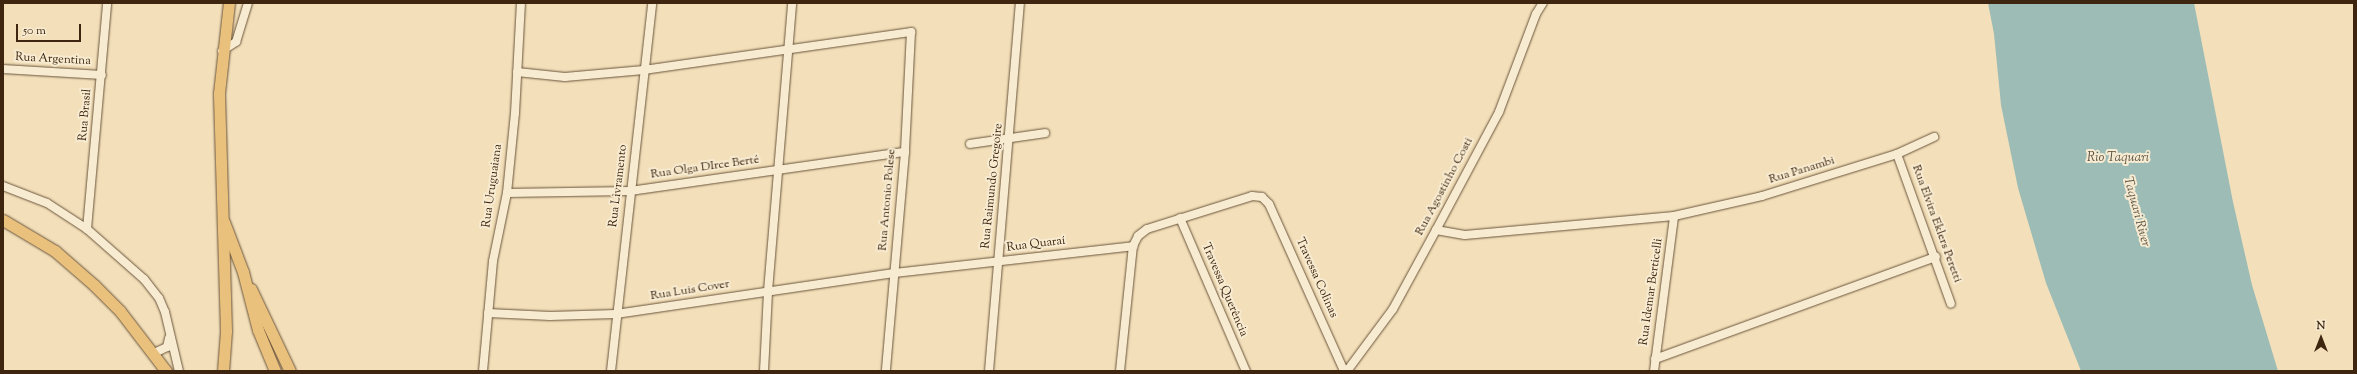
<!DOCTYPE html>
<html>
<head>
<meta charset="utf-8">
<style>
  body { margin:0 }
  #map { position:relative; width:2357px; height:374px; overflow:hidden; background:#f3e0ba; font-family:"Sorts Mill Goudy",serif }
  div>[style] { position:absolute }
  .water>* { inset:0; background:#9dbcb6 }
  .roads { filter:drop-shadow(0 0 1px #6b543a) drop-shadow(0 0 1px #6b543a) }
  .minor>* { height:8px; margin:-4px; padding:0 4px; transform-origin:4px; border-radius:4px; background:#f7ebd2 }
  .major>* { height:11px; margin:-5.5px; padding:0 5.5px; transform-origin:5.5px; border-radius:5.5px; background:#eac07d }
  span { translate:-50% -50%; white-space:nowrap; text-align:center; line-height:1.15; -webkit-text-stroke:4px #f7ebd2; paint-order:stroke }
  .street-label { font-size:12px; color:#3e2510 }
  .water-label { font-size:13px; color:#5a5242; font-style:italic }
  .frame { position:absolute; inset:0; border:4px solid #3e2510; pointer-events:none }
  .north { position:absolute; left:2301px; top:318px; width:40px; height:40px; -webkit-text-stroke:3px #f7ebd2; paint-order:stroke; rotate:0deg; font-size:11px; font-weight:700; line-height:16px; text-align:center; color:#3e2510 }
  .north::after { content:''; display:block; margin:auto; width:14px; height:18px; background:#3e2510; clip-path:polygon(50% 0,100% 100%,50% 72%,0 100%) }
  .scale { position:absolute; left:16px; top:24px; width:65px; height:18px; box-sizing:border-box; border:2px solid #3e2510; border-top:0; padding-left:5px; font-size:12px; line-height:14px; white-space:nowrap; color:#3e2510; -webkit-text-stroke:3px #f7ebd2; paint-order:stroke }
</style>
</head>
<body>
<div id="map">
  <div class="water">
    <i style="clip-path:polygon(1988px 3px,2194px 3px,2233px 202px,2252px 285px,2278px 371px,2081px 371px,2046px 283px,2018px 188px,2001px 105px,1994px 34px)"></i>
  </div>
  <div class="roads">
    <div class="minor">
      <i style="left:222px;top:51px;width:17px;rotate:-33deg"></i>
      <i style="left:236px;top:42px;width:41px;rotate:-72.9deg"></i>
      <i style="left:3px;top:69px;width:99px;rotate:3.5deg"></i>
      <i style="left:517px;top:72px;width:48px;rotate:5.9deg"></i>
      <i style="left:565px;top:77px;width:79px;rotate:-5.1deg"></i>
      <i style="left:644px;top:70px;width:270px;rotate:-8.1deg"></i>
      <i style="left:911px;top:32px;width:120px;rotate:92.9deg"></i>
      <i style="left:905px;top:152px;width:220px;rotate:95deg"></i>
      <i style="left:970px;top:144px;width:76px;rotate:-8.3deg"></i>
      <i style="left:1897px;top:154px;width:159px;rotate:70.2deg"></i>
      <i style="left:3px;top:186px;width:47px;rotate:21.1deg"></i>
      <i style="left:47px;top:203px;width:48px;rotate:33deg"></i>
      <i style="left:87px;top:229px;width:76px;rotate:41.3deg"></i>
      <i style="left:144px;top:279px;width:24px;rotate:52deg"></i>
      <i style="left:159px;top:298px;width:15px;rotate:67deg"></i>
      <i style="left:165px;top:312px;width:61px;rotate:76.7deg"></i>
      <i style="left:507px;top:193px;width:123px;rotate:-0.9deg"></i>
      <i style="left:630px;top:191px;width:278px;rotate:-8.1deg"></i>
      <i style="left:1180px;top:218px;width:167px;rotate:66.7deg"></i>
      <i style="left:87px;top:229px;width:227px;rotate:-84.9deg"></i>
      <i style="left:1436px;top:230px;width:29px;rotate:10deg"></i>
      <i style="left:1465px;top:235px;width:210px;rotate:-5.2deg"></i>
      <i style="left:1674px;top:216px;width:90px;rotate:-12.8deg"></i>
      <i style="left:1762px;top:196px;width:141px;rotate:-17.3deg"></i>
      <i style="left:1897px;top:154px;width:41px;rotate:-24.7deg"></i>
      <i style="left:488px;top:313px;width:62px;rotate:2.8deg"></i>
      <i style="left:550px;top:316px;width:66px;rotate:-1.7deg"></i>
      <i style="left:616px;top:314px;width:281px;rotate:-8.4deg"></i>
      <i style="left:894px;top:273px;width:241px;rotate:-6.4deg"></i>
      <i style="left:152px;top:354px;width:17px;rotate:-25deg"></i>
      <i style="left:167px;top:347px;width:9px;rotate:-77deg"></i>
      <i style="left:1655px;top:359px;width:299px;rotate:-20deg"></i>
      <i style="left:483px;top:371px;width:110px;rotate:-84.8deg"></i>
      <i style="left:493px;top:261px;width:69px;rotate:-78.4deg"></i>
      <i style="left:507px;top:193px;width:80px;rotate:-84.3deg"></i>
      <i style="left:515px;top:113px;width:110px;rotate:-86.9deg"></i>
      <i style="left:611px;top:371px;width:370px;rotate:-83.6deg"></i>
      <i style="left:764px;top:371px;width:80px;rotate:-87.1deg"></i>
      <i style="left:768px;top:291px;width:289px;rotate:-85.2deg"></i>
      <i style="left:989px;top:371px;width:369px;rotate:-85.2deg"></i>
      <i style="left:1120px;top:371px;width:126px;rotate:-84.1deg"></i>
      <i style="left:1133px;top:246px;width:11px;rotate:-63deg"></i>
      <i style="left:1138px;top:236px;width:11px;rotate:-38deg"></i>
      <i style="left:1147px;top:229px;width:110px;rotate:-17.4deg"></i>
      <i style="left:1252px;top:196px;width:10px;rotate:6deg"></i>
      <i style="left:1262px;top:197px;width:10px;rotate:45deg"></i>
      <i style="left:1269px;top:204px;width:183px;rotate:65.8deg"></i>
      <i style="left:1347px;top:371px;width:77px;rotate:-53.4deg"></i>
      <i style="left:1393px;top:309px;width:90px;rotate:-61.4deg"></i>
      <i style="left:1436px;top:230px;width:134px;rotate:-61.9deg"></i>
      <i style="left:1499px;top:112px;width:105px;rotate:-69.3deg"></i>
      <i style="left:1536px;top:14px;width:13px;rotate:-58deg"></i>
      <i style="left:1654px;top:371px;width:156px;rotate:-82.6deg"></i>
    </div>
    <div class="major">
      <i style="left:3px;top:220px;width:61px;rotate:30.8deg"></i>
      <i style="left:55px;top:251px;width:52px;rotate:41.1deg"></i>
      <i style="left:94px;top:285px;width:37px;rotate:45deg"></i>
      <i style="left:120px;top:311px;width:76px;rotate:52.5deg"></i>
      <i style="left:224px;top:222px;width:53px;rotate:69.2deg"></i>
      <i style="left:243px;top:272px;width:60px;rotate:75.5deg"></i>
      <i style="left:258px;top:330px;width:44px;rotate:67.5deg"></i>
      <i style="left:251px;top:289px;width:91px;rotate:64.6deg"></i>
      <i style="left:223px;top:371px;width:40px;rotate:-85.7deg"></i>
      <i style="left:226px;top:331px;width:238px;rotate:-91.7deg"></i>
      <i style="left:219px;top:93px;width:91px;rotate:-83.7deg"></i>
    </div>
  </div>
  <div class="street-label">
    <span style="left:53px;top:60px;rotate:3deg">Rua Argentina</span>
    <span style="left:86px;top:115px;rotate:-85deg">Rua Brasil</span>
    <span style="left:705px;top:168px;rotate:-8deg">Rua Olga DIrce Berté</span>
    <span style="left:1802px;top:171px;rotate:-17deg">Rua Panambi</span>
    <span style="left:493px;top:186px;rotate:-82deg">Rua Uruguaiana</span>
    <span style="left:619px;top:186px;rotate:-83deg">Rua Livramento</span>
    <span style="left:993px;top:186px;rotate:-84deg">Rua Raimundo Gregoire</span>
    <span style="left:1445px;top:187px;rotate:-62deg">Rua Agostinho Costi</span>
    <span style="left:888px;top:200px;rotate:-85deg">Rua Antonio Polese</span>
    <span style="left:1936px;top:224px;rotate:70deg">Rua Elvira Eklers Peretti</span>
    <span style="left:1036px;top:245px;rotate:-7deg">Rua Quaraí</span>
    <span style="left:1316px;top:278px;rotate:66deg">Travessa Colinas</span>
    <span style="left:1224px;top:290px;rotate:67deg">Travessa Querência</span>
    <span style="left:690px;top:291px;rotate:-9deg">Rua Luis Cover</span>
    <span style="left:1652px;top:292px;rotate:-82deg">Rua Idemar Berticelli</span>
  </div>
  <div class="water-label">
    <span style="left:2118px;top:158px">Rio Taquari</span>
    <span style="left:2136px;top:212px;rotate:75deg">Taquari River</span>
  </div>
  <div class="frame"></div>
  <div class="north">N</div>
  <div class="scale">50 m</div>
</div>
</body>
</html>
